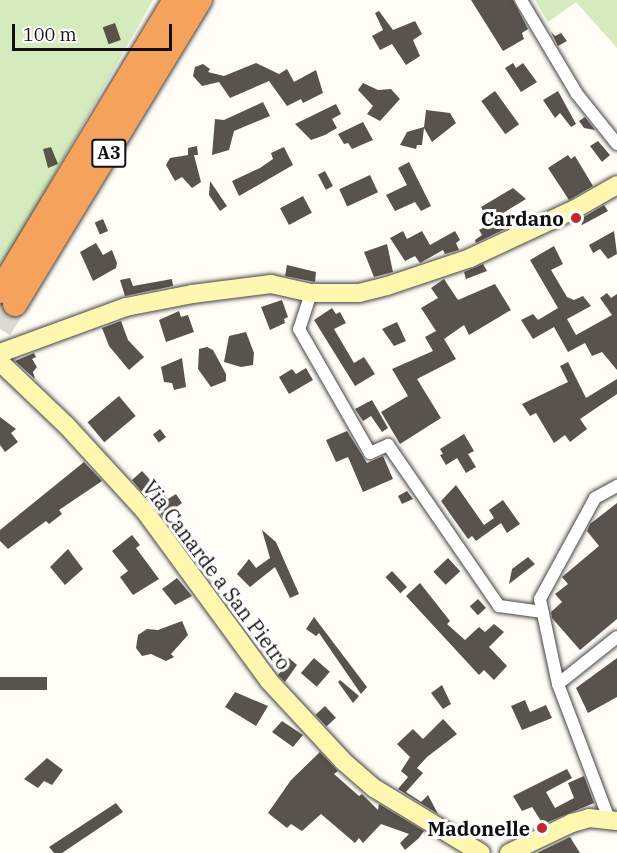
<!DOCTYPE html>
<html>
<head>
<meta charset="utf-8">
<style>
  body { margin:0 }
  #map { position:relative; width:617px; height:853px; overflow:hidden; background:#fffdf5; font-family:"IBM Plex Serif",serif }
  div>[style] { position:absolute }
  .green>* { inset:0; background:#d5ebbd }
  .building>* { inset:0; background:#5a524d; transform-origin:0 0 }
  .highway-tunnel>* { height:24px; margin-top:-12px; transform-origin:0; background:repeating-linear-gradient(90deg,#dbdad3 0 24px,transparent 0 36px) }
  .roads { filter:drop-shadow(0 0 2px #444) drop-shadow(0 0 2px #444) }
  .street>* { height:12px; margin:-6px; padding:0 6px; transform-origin:6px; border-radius:6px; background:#fff }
  .secondary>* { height:18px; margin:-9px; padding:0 9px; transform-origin:9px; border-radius:9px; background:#fff6b0 }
  .highway>* { height:24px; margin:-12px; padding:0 12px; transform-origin:12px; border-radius:12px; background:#f5a25d }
  .dots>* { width:16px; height:16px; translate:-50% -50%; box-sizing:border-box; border:3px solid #fff; border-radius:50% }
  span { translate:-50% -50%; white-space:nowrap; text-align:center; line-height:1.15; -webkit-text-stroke:6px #fff; paint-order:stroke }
  .shield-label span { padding:2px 4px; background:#fff; border:2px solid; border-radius:4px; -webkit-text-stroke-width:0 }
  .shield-label { font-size:18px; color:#111; font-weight:700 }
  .poi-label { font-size:20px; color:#111; font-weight:700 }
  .right { translate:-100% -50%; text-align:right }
  .street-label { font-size:20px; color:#111 }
  .scale { position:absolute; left:12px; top:24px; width:160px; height:27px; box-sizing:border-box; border:3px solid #111; border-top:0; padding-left:8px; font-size:18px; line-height:21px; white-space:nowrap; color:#111; -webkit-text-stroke:4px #fff; paint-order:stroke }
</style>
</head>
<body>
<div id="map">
  <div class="green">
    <i style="clip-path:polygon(0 0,153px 0,0 271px)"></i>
    <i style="clip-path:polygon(535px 0,617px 0,617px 48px,576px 2px,548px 22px)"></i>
  </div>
  <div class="building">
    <i style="clip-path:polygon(471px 0,513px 0,528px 29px,522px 33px,524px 39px,503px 51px)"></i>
    <i style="clip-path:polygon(379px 11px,393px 30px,415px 21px,422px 34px,413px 40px,420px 56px,406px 65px,392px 44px,380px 50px,372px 36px,383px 30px,375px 13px)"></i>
    <i style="left:115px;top:23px;width:18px;height:13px;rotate:71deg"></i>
    <i style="clip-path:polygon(551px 32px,555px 36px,561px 33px,567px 41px,558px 46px)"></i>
    <i style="clip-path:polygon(256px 63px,279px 74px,287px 69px,294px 82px,316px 70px,323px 93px,303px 103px,301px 99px,287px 106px,269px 81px,230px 98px,219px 82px,202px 86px,193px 76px,195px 67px,203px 64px,210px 69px,208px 72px,224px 76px)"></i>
    <i style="clip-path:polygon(513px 63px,516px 68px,523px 63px,537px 82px,521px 92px,505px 68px)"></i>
    <i style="clip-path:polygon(363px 83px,378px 90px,391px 89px,400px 99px,380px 121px,367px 114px,373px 106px,358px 90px)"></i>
    <i style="left:495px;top:91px;width:41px;height:17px;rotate:54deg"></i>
    <i style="clip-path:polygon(558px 91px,576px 124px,571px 127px,560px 113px,555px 118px,543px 100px)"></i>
    <i style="clip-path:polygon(263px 102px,270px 116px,234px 131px,229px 150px,212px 155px,215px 119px,224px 120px)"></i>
    <i style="clip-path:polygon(336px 104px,341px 114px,332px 119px,337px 128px,325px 135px,311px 140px,295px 124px)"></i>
    <i style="clip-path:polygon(426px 110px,450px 113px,456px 123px,432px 142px,424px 128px,422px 145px,417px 145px,416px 149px,400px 145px,407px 132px,424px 127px)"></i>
    <i style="clip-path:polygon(585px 117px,595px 130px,584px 128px,579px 121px)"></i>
    <i style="clip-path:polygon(363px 122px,373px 140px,352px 149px,348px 143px,344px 144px,338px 134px)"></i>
    <i style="clip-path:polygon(598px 141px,610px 155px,602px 162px,590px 146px)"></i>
    <i style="clip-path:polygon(197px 146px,198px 155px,194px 155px,201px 182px,192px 188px,182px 177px,175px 181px,166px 165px,170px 158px,188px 155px,188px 148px)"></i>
    <i style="clip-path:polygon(51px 147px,58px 164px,48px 168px,43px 149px)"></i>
    <i style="clip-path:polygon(284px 147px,293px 165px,239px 196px,232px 181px,260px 168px,273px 159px,271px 153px)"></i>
    <i style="clip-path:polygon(568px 155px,571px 159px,575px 156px,593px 186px,569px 200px,548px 168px)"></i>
    <i style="clip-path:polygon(409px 162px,431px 206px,421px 211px,415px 202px,395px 211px,386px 195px,407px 185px,398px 168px)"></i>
    <i style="left:325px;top:171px;width:17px;height:8px;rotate:62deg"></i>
    <i style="left:370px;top:175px;width:19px;height:34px;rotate:65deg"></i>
    <i style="clip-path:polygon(210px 181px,227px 206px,220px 211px,209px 195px)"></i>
    <i style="clip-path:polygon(513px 188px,526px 199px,500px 215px,507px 228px,476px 243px,475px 240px,482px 235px,479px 230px,490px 224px,481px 207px)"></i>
    <i style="left:303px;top:196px;width:19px;height:26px;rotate:62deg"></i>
    <i style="clip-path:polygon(604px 205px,608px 211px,582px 225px,579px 220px)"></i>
    <i style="left:103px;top:219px;width:13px;height:9px;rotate:67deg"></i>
    <i style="clip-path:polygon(403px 231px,407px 239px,422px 231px,430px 245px,455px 231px,460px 240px,456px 243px,459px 250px,445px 254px,443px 250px,420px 263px,415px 256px,405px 261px,390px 238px)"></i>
    <i style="clip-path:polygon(614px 231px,617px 254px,608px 259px,600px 249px,593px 253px,589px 245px)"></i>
    <i style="clip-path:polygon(96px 243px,103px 255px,112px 250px,117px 263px,116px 268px,93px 281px,80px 252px)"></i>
    <i style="clip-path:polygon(387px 244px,393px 272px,374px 277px,364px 252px)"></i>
    <i style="clip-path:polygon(554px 246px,563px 264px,551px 270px,567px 297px,574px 300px,583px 296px,591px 306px,567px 319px,576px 335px,612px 315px,600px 298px,607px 293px,611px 298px,617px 294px,617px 370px,602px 352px,592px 356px,585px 343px,568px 352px,554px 327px,533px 339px,521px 320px,533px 314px,538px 320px,558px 308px,530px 260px)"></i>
    <i style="clip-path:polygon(483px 264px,487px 271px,466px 279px,464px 272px)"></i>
    <i style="clip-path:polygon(287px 265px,316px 272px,315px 282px,285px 276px)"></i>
    <i style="clip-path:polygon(130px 278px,133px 286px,172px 279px,173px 286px,125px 296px,120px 280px)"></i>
    <i style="clip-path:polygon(444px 279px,458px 300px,495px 284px,511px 310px,469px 335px,464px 325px,444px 339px,456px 359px,417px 379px,441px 418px,400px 444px,381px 412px,408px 396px,392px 369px,433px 351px,425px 337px,436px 331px,421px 308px,438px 298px,431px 288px)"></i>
    <i style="clip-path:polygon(282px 300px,288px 317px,284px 319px,285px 323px,270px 330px,261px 307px)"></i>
    <i style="clip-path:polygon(332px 308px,336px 314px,340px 312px,346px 323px,334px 329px,354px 363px,364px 357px,375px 374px,355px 386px,314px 320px)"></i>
    <i style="clip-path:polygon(179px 311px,181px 317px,188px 315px,194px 332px,166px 342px,159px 320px)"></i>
    <i style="clip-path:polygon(121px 321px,128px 340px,144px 357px,129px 370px,109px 346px,102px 328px)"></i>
    <i style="clip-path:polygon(397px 322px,406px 341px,394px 346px,382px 329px)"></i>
    <i style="clip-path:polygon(246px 332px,254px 353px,253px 365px,241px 367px,224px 362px,229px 336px)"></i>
    <i style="clip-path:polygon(207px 347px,213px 350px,226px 374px,226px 381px,211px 387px,198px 369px,199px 349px)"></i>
    <i style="clip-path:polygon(34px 353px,36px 357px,32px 359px,37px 367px,33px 372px,35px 379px,15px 361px)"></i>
    <i style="clip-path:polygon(182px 358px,186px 387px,174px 390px,172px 383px,164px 382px,161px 367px)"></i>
    <i style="clip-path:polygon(568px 362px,586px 398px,617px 379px,617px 394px,580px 419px,587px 429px,570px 442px,565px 435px,554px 443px,536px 413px,530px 416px,522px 404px,568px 382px,560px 366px)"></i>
    <i style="clip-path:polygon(306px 368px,313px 380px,289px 394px,279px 377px,292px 369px,296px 374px)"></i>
    <i style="left:119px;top:396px;width:26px;height:41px;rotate:50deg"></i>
    <i style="clip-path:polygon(372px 400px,388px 428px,382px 432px,371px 416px,363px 421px,355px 409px)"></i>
    <i style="clip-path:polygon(0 417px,16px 429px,11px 433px,18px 442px,5px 452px,0 445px)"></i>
    <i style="left:160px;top:429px;width:10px;height:9px;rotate:53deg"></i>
    <i style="clip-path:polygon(347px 431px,367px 463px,383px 456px,393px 479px,363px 492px,348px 457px,336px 462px,326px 440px)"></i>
    <i style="clip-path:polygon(464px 434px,474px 451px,468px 454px,476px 467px,466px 473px,457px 458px,446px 465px,440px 455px,443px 454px,440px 449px)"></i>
    <i style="clip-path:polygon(84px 462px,102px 481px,59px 510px,62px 514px,49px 524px,46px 521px,8px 549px,0 541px,0 530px)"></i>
    <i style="clip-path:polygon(142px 471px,168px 499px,176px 494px,182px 503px,163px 517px,132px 480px)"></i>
    <i style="clip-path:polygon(456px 485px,484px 525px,494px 518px,489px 510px,503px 500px,520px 524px,507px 533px,501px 523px,476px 541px,472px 536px,468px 539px,441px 501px)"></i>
    <i style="clip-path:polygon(407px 491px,413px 499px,402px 504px,398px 496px)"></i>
    <i style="clip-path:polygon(617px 503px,617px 619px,580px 650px,552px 618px,551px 612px,562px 602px,555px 594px,568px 584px,562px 577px,599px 546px,587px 531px,590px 524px)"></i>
    <i style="clip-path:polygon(262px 530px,276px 542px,299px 594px,290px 598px,275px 567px,250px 587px,237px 574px,249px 559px,256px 568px,270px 558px)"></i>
    <i style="clip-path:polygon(132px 535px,140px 545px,136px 548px,159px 579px,133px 595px,120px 577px,128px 571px,112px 551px)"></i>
    <i style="clip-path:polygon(68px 549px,83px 569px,65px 585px,50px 567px)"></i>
    <i style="clip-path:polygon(528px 557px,535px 564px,509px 584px,512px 569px)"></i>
    <i style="left:448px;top:558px;width:18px;height:20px;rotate:47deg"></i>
    <i style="left:392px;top:571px;width:22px;height:9px;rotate:47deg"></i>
    <i style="clip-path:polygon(177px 578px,192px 596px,175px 605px,162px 589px)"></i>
    <i style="clip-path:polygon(420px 583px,450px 621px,447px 624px,465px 640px,479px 627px,485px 632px,494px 624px,504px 632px,489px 647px,507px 666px,494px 680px,484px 670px,479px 675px,406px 596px)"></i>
    <i style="left:478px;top:599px;width:12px;height:11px;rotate:48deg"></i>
    <i style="clip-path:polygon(314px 617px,367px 687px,361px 694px,319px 633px,316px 636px,306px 629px)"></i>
    <i style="clip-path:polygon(182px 621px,188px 635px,171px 654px,174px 657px,166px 661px,151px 654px,142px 656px,136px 648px,138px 635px,147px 629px,158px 630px)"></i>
    <i style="clip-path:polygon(289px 658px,297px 665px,285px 682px,278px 675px,282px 670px,279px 667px)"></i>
    <i style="left:314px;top:658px;width:21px;height:20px;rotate:41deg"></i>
    <i style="clip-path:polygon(617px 658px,617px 697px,588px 713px,576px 688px)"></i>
    <i style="left:0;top:677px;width:47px;height:13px"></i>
    <i style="clip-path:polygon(340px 680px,359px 696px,353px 703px,338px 682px)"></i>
    <i style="clip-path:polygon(442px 685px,451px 704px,443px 709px,431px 693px)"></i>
    <i style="clip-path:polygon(235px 692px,268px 706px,256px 726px,225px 707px)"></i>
    <i style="clip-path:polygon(525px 700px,530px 712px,546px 705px,552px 718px,522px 730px,511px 706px)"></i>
    <i style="left:325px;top:706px;width:16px;height:13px;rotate:47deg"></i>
    <i style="clip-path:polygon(443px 719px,457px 734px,427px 757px,417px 768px,423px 773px,406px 792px,421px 802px,428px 795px,438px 814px,398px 789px,408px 777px,401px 771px,410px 757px,397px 744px,413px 729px,423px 739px)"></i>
    <i style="clip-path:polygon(282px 721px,303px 735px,293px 747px,272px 732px)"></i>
    <i style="clip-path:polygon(320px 752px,338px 771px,334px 774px,359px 796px,362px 794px,378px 810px,379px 804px,424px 831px,419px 838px,405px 850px,400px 843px,409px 834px,381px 824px,363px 843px,359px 838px,355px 843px,321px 814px,302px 831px,291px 824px,287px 828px,268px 813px,291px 780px)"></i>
    <i style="clip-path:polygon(47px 758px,63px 770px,52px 785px,44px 781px,38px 788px,24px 779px)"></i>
    <i style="clip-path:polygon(567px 769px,572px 778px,546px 792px,555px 808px,574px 798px,568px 783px,584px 776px,594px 803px,543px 824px,532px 807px,522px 811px,513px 796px)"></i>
    <i style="clip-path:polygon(116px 803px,123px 812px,62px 853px,54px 853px,49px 847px)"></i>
    <i style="clip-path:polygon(570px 837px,580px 853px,537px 853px)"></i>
  </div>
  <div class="highway-tunnel">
    <i style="left:0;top:329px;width:29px;rotate:-59deg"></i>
  </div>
  <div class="roads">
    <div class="street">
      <i style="left:521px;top:0;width:109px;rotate:59.2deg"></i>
      <i style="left:577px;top:94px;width:64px;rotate:51.3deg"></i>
      <i style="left:311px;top:293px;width:38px;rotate:108deg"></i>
      <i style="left:299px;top:329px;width:143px;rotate:60.2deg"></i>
      <i style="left:370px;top:453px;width:20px;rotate:-24deg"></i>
      <i style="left:388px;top:445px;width:196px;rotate:55.4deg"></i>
      <i style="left:499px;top:606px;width:44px;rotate:7.8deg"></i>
      <i style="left:558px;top:684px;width:75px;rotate:-38.5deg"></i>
      <i style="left:609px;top:819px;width:144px;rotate:-110.7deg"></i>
      <i style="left:558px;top:684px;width:87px;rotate:-102deg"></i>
      <i style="left:540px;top:599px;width:115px;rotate:-61.4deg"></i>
      <i style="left:595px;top:498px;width:25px;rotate:-29deg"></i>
    </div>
    <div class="secondary">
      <i style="left:0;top:353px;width:134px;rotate:-20.1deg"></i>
      <i style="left:126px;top:307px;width:67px;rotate:-11.1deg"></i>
      <i style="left:192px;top:294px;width:80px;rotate:-7.2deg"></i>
      <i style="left:271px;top:284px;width:41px;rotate:12.7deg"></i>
      <i style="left:311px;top:293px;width:48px"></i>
      <i style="left:359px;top:293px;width:29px;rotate:-14deg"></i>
      <i style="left:387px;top:286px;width:88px;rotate:-18.6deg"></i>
      <i style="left:470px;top:258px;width:116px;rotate:-25deg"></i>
      <i style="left:575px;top:209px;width:48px;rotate:-29.7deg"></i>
      <i style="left:0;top:362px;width:93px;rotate:43.7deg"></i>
      <i style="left:67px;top:426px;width:114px;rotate:47.5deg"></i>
      <i style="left:144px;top:510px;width:212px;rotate:53.8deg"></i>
      <i style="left:269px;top:681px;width:109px;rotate:47.2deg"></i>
      <i style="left:343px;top:761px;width:41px;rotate:41.1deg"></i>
      <i style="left:374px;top:788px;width:125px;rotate:31.3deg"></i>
      <i style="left:509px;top:853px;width:70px;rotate:-25.5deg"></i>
      <i style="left:572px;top:823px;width:18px;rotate:-16deg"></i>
      <i style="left:589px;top:818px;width:28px;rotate:6deg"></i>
    </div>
    <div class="highway">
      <i style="left:0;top:291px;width:340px;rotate:-59deg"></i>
      <i style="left:15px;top:304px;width:356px;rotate:-58.7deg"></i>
    </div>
  </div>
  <div class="dots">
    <i style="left:576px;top:218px;background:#c4262e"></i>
    <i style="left:542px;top:828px;background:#c4262e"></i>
  </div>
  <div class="shield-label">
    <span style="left:109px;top:153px">A3</span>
  </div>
  <div class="poi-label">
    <span class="right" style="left:564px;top:218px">Cardano</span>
    <span class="right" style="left:530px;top:828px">Madonelle</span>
  </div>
  <div class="street-label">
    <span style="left:217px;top:575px;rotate:53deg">Via Canarde a San Pietro</span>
  </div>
  <div class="scale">100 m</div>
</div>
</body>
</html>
